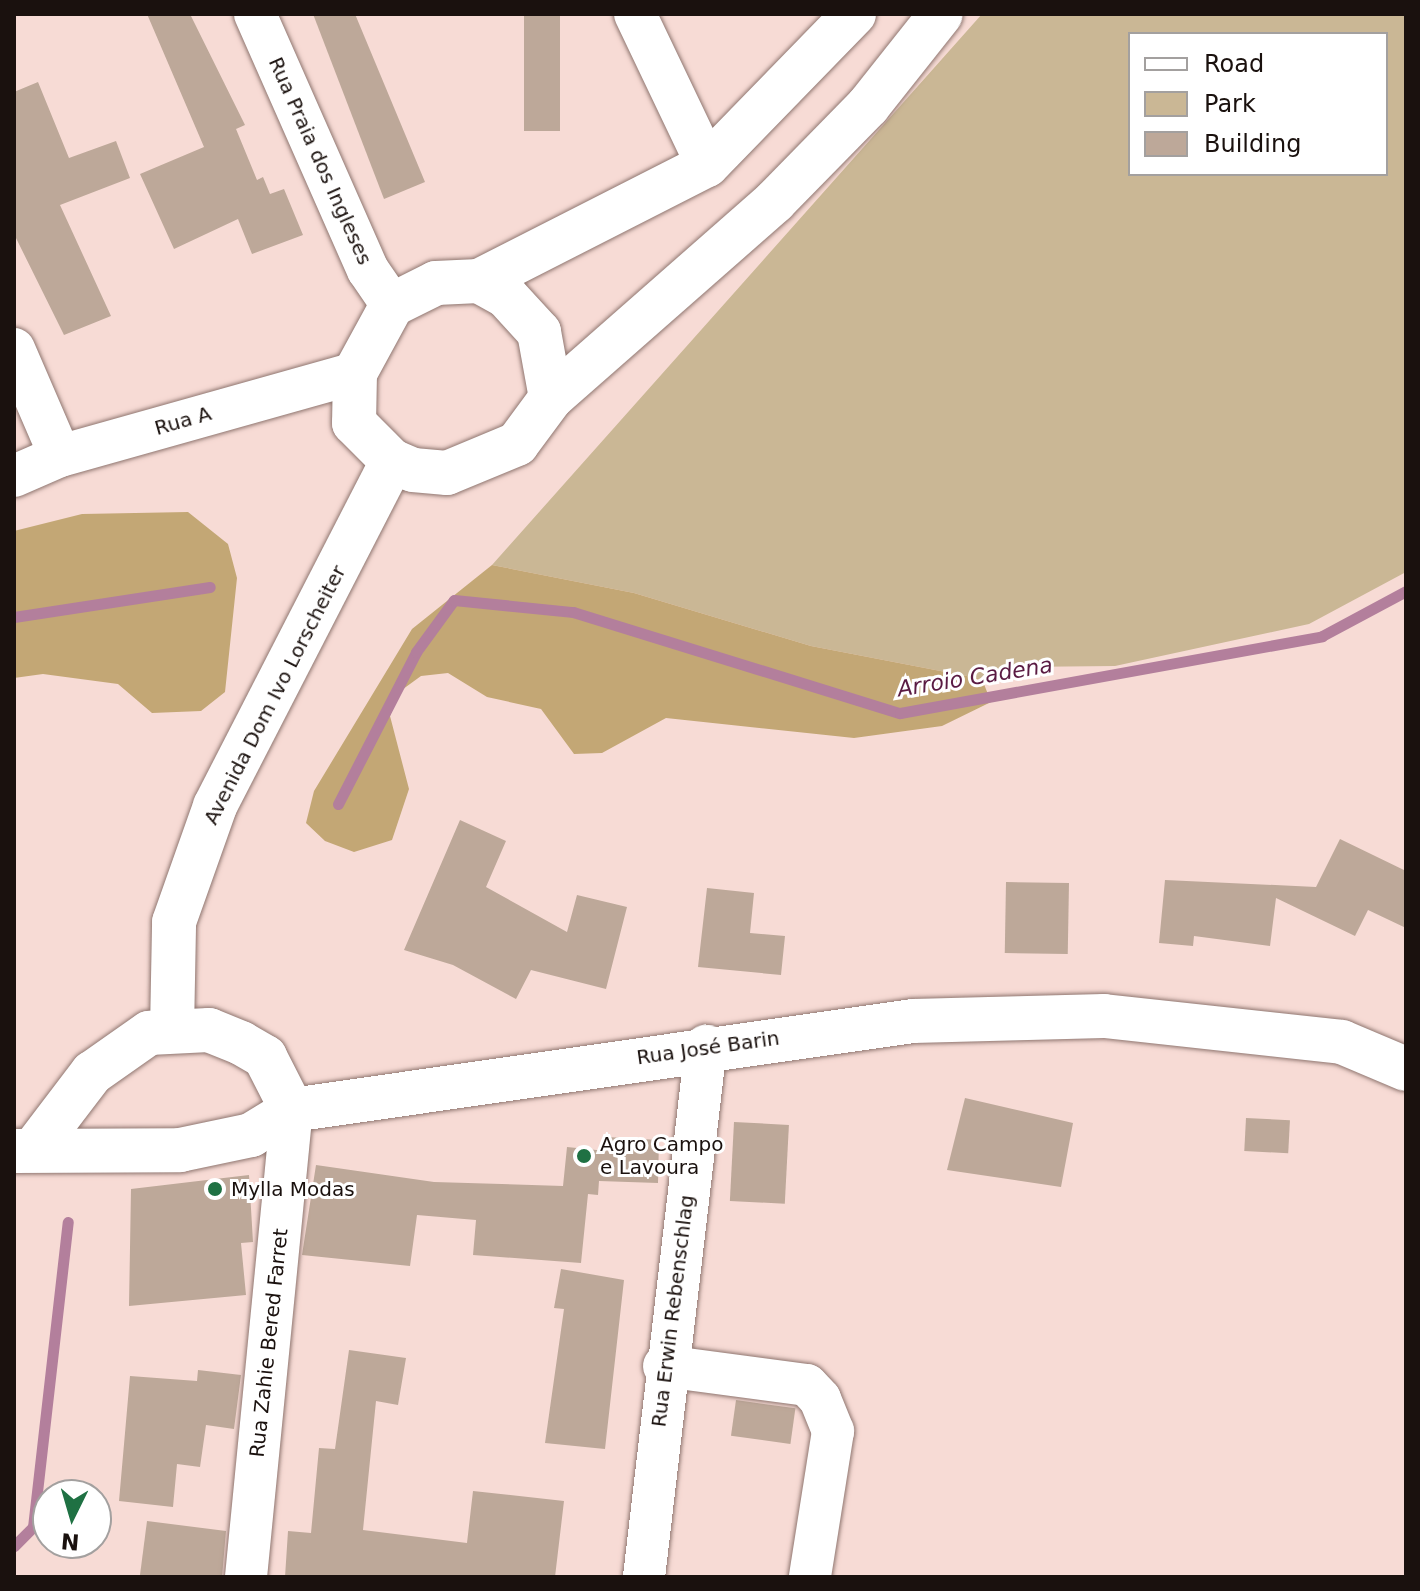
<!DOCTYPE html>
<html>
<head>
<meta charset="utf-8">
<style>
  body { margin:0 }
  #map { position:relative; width:1420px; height:1591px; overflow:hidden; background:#f7dbd5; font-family:"DejaVu Sans",sans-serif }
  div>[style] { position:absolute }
  .green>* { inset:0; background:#cab795 }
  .forest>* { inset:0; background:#c3a775 }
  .stream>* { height:11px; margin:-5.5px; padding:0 5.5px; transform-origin:5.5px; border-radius:5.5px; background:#b37f9c }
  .building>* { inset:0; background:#bda899; transform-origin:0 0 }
  .roads { filter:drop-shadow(0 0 2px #8f7670) drop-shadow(0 0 2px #8f7670) }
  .minor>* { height:42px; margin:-21px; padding:0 21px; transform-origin:21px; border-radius:21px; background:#fff }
  .major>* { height:44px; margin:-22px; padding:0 22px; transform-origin:22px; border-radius:22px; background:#fff }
  .dots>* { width:22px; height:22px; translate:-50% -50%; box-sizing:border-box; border:4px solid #fff; border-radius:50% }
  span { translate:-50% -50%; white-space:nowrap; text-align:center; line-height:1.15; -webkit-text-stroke:6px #fff; paint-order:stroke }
  .street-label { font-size:20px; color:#1a110e }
  .poi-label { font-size:20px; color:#1a110e }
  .left { translate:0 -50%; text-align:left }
  .water-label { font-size:22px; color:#5a1b43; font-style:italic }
  .frame { position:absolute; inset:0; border:16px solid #1a110e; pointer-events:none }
  .legend { position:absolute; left:1128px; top:32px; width:260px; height:144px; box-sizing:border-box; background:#fff; border:2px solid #a3a09f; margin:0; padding:10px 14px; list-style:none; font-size:24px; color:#1a110e }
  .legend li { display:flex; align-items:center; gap:16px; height:40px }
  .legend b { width:40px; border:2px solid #a3a09f }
  .north { position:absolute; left:32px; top:1479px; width:80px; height:80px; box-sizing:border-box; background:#fff; border:2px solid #a3a09f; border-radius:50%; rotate:185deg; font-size:22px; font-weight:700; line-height:32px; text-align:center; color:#1a110e }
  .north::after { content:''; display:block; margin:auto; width:28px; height:36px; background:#1f7143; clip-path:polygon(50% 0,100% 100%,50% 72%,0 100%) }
</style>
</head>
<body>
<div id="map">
  <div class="green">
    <i style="clip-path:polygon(evenodd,982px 14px,1406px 14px,1406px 572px,1309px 624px,1115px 666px,1017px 667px,982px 679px,811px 646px,634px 593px,492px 565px,982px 14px,1130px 34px,1386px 34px,1386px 174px,1130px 174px,1130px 34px)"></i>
  </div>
  <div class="forest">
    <i style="clip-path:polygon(188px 512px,228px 544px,237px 578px,225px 692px,201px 711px,152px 713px,118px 684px,43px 674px,14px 678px,14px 531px,82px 514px)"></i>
    <i style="clip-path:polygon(492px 565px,634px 593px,811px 646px,982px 679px,991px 702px,942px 726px,854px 738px,666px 718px,602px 753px,574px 754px,541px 709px,487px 697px,448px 673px,421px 676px,399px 692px,390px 716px,409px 789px,392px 840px,354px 852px,325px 841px,306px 823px,314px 791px,412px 629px)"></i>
  </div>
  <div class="stream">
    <i style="left:14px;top:617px;width:198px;rotate:-8.7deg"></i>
    <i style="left:338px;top:804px;width:171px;rotate:-62.8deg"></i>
    <i style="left:416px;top:652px;width:64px;rotate:-53.8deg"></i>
    <i style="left:454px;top:600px;width:120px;rotate:5.8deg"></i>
    <i style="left:573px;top:612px;width:342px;rotate:17.2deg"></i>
    <i style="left:900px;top:713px;width:429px;rotate:-10.3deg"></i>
    <i style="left:1322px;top:636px;width:95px;rotate:-28.2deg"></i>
    <i style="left:14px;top:1546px;width:27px;rotate:-45deg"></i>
    <i style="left:33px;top:1527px;width:307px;rotate:-83.5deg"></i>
  </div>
  <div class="building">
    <i style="clip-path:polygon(147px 14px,190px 14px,245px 125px,236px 129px,257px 180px,263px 177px,270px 194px,284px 189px,303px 235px,252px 254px,238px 219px,174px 249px,140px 174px,204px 147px)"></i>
    <i style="clip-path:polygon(313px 14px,355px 14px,425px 182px,384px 199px)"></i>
    <i style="left:524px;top:14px;width:36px;height:117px"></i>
    <i style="clip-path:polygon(38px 82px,69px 158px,116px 141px,130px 178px,60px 205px,111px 316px,64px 335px,14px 234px,14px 92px)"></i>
    <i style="clip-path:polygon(460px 820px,506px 841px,486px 887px,567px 932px,577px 895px,627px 907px,606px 989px,531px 970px,516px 999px,453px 965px,404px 950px)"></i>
    <i style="clip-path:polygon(1340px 839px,1406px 871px,1406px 928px,1368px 910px,1355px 936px,1276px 898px,1270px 946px,1194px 936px,1193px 946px,1159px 943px,1165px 880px,1316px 887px)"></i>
    <i style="left:1006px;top:882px;width:63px;height:71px;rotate:1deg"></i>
    <i style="clip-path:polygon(707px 888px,754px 893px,750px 933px,785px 936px,781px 975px,698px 967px)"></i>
    <i style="clip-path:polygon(965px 1098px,1073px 1123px,1061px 1187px,947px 1170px)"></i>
    <i style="left:1246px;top:1118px;width:44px;height:33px;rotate:3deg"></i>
    <i style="left:734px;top:1122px;width:55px;height:79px;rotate:3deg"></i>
    <i style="clip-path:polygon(607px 1137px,659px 1140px,658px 1183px,599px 1181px,598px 1195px,588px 1194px,581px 1263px,473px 1255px,476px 1220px,417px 1215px,410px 1266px,302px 1255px,316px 1165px,434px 1182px,563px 1186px,567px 1147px,606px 1151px)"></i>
    <i style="clip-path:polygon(249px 1175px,253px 1242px,241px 1243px,246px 1295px,129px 1306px,131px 1189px)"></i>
    <i style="clip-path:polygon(561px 1269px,624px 1280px,605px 1449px,545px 1443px,564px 1309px,554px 1308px)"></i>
    <i style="clip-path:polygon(349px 1350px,406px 1358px,398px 1405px,376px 1401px,363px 1530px,467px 1543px,473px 1491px,564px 1501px,555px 1577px,285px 1577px,288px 1531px,311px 1533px,319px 1448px,335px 1449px)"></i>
    <i style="clip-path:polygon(198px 1370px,241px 1375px,234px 1429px,206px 1425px,200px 1467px,177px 1464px,173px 1507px,119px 1501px,130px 1376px,197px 1381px)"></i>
    <i style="left:736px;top:1400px;width:60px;height:36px;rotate:8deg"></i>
    <i style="clip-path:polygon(147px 1521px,226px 1531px,222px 1577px,140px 1575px)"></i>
  </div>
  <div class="roads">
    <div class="minor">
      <i style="left:255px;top:14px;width:280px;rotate:66.2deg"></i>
      <i style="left:368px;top:270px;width:42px;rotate:55.6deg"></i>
      <i style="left:635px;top:14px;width:167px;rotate:64.5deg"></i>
      <i style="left:14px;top:349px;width:116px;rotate:66.7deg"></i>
      <i style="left:14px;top:476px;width:50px;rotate:-23.5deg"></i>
      <i style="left:60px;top:456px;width:306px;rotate:-15.7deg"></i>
      <i style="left:664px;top:1366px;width:144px;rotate:7.6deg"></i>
      <i style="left:807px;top:1385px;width:19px;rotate:47deg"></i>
      <i style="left:820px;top:1399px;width:35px;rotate:68deg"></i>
      <i style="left:833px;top:1431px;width:148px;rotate:99deg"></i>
      <i style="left:246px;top:1577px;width:469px;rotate:-84.4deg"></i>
      <i style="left:644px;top:1577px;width:535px;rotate:-83.34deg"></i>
    </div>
    <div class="major">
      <i style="left:854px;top:14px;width:211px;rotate:134.2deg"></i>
      <i style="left:707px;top:165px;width:256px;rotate:153deg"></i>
      <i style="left:479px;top:281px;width:43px;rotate:177.3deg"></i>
      <i style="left:436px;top:283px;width:49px;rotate:153.4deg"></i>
      <i style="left:392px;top:305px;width:77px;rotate:118.6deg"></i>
      <i style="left:355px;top:373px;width:50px;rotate:91.1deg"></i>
      <i style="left:354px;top:423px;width:54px;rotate:45deg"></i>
      <i style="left:392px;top:461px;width:23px;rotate:23deg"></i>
      <i style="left:413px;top:470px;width:34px;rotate:5deg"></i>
      <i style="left:447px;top:473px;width:76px;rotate:-22.5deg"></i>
      <i style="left:517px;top:444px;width:57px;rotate:-53.5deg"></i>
      <i style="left:551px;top:398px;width:298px;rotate:-41.3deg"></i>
      <i style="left:775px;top:201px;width:133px;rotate:-45.6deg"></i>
      <i style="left:868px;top:106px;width:117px;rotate:-51.6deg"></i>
      <i style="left:479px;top:281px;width:31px;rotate:29deg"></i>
      <i style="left:506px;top:296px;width:49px;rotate:47.5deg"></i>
      <i style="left:539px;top:332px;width:67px;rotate:79.7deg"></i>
      <i style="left:172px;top:1031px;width:109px;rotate:-88.9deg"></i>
      <i style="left:174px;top:922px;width:123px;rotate:-70.5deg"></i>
      <i style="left:215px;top:806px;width:388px;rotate:-62.8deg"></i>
      <i style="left:34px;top:1149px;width:96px;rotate:-52.7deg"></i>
      <i style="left:92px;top:1073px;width:70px;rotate:-35.1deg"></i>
      <i style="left:149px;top:1033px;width:60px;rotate:-2.9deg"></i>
      <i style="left:209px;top:1030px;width:35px;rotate:22deg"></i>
      <i style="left:241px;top:1043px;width:28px;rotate:30deg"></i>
      <i style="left:265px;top:1057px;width:59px;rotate:63deg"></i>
      <i style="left:14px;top:1151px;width:166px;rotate:-0.3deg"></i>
      <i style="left:180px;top:1150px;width:73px;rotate:-11.9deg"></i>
      <i style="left:251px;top:1135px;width:48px;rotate:-31.4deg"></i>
      <i style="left:292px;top:1110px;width:627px;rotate:-8.16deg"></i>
      <i style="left:913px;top:1021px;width:191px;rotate:-1.5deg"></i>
      <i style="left:1104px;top:1016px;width:239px;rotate:6.2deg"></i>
      <i style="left:1342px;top:1042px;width:69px;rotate:22.9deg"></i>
    </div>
  </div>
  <div class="dots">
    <i style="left:584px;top:1156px;background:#1f7143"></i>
    <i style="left:215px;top:1189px;background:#1f7143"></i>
  </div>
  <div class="street-label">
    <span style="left:320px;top:161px;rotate:66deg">Rua Praia dos Ingleses</span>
    <span style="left:183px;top:421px;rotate:-16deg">Rua A</span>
    <span style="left:275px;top:695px;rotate:-63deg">Avenida Dom Ivo Lorscheiter</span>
    <span style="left:708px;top:1048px;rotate:-8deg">Rua José Barin</span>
    <span style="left:673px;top:1311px;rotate:-83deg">Rua Erwin Rebenschlag</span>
    <span style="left:269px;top:1343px;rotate:-84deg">Rua Zahie Bered Farret</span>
  </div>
  <div class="poi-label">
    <span class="left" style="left:600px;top:1156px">Agro Campo<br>e Lavoura</span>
    <span class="left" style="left:231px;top:1189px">Mylla Modas</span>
  </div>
  <div class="water-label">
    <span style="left:975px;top:677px;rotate:-9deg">Arroio Cadena</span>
  </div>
  <div class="frame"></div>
  <ul class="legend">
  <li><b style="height:10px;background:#fff"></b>Road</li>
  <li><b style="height:22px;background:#cab795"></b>Park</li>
  <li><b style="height:22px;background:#bda899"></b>Building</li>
  </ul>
  <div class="north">N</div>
</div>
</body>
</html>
